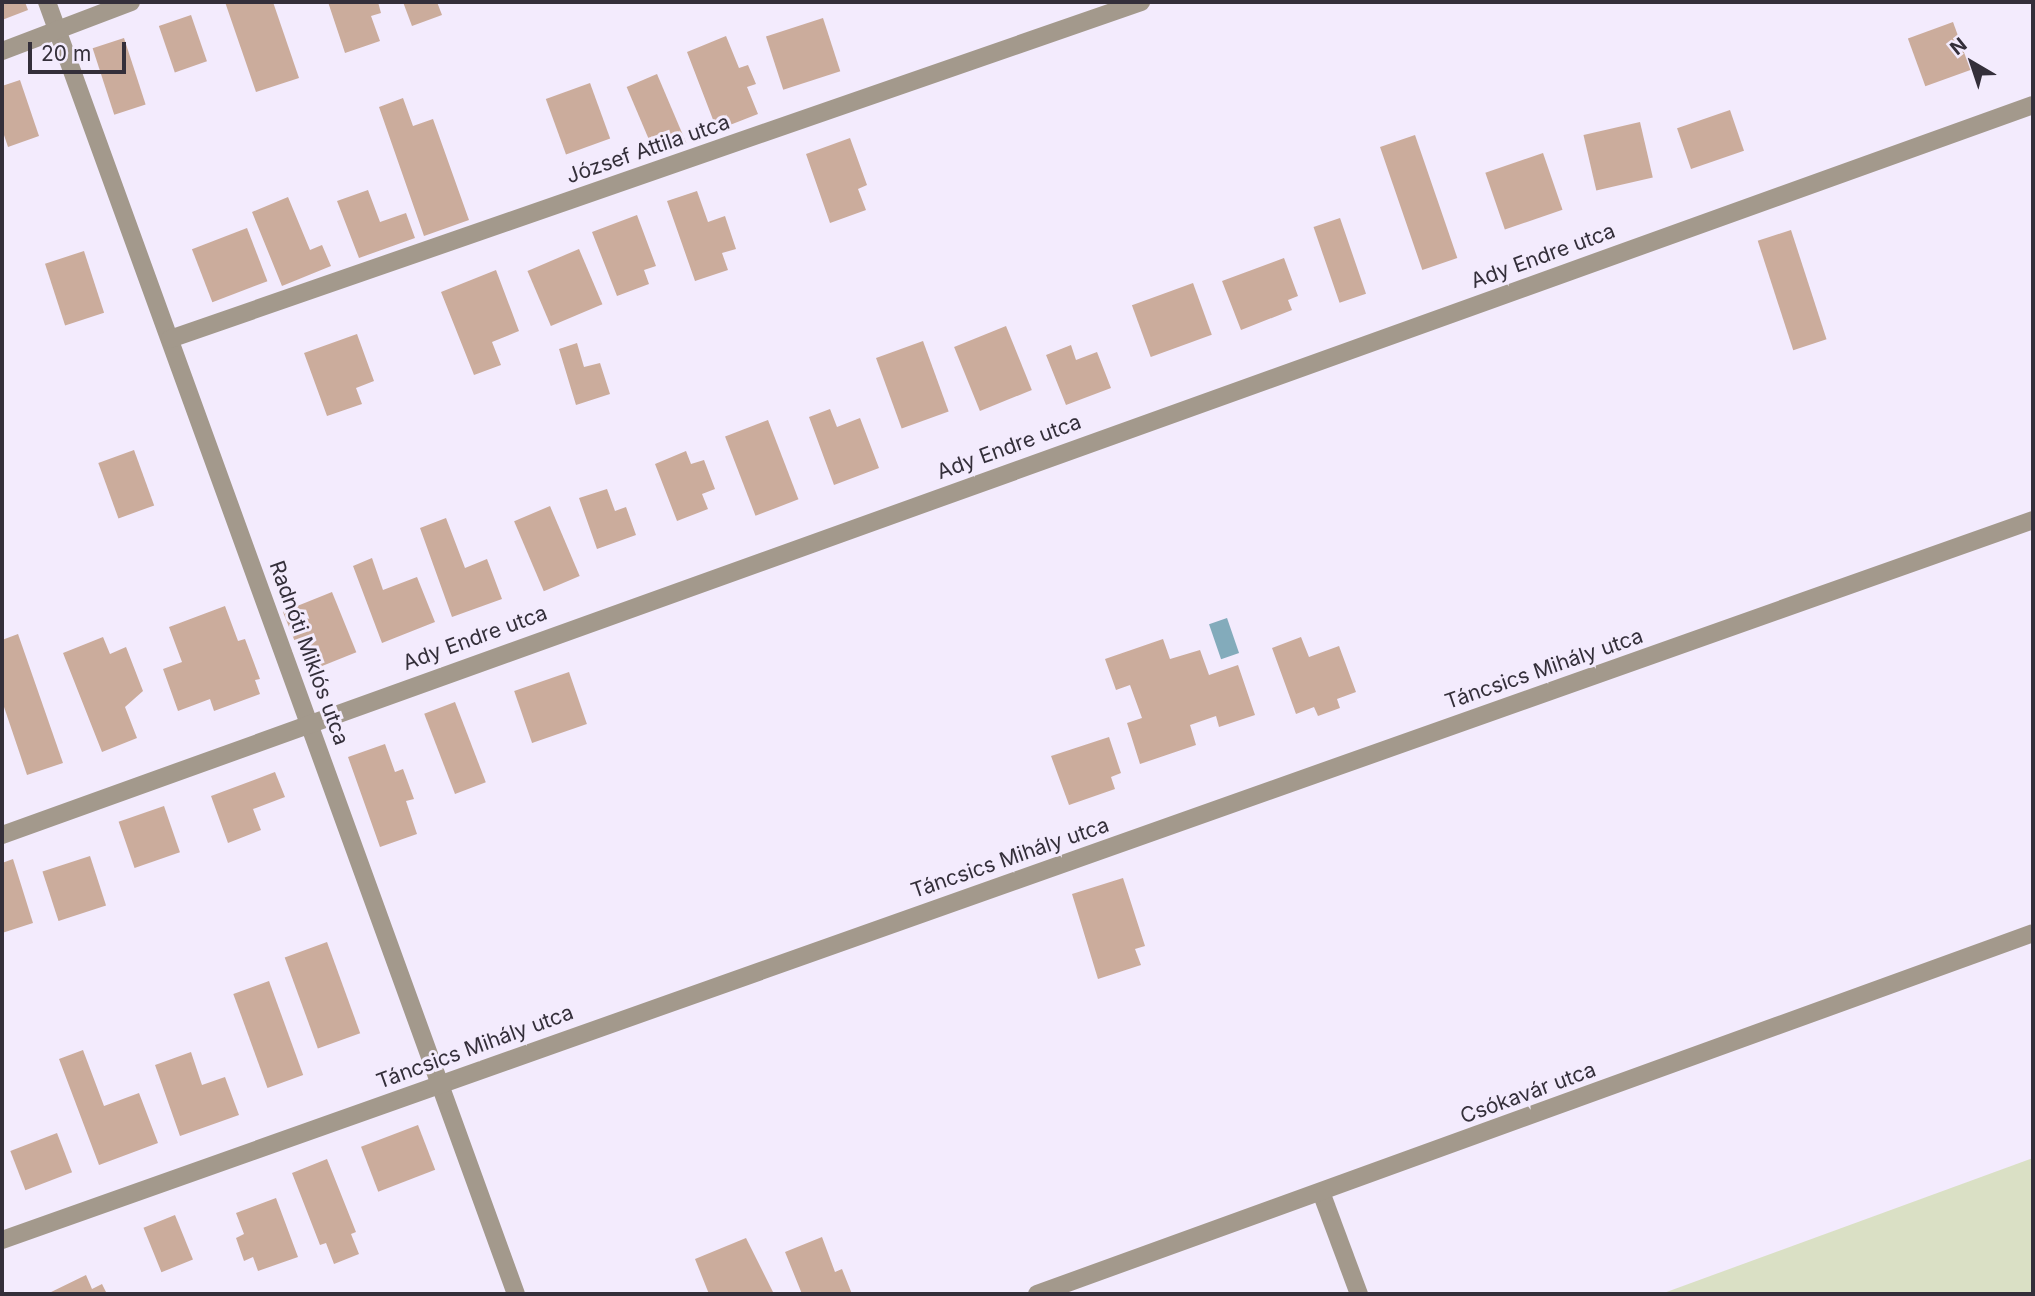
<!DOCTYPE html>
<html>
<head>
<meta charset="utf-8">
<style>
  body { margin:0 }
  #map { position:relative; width:2035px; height:1296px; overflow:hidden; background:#f3ebfd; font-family:Inter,sans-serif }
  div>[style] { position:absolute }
  .green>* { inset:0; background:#dae0c5 }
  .water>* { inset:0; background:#83abbb; transform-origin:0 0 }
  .building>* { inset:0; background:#cbac9c; transform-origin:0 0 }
  .street>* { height:18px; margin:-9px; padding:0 9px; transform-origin:9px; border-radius:9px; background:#a3998c }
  span { translate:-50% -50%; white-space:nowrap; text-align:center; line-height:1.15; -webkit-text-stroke:6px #f3ebfd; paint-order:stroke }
  .street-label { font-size:21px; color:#342f3a }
  .frame { position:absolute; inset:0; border:4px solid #342f3a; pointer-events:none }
  .north { position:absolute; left:1937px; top:28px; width:70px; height:70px; -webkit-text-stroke:5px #f3ebfd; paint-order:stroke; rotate:321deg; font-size:19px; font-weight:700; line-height:28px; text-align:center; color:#342f3a }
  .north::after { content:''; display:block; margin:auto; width:24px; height:32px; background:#342f3a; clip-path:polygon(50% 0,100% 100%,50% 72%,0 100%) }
  .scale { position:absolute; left:28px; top:42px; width:98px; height:32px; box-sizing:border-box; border:4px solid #342f3a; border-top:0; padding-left:9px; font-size:21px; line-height:24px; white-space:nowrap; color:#342f3a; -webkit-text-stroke:5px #f3ebfd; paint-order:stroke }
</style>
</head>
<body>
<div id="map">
  <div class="green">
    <i style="clip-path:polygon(2033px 1158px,2033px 1294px,1661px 1294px)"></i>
  </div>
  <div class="water">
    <i style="left:1227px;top:618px;width:37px;height:19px;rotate:71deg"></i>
  </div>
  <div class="building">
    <i style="clip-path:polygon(2px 2px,25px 2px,28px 10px,2px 20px)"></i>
    <i style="clip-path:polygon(225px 2px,273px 2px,299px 78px,256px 92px)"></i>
    <i style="clip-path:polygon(328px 2px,378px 2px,381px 13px,371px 16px,380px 41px,345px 53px)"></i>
    <i style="clip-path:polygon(403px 2px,437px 2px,442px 15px,412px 26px)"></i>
    <i style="left:191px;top:15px;width:49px;height:34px;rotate:71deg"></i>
    <i style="left:823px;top:18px;width:56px;height:60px;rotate:72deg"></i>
    <i style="left:1953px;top:22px;width:51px;height:48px;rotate:70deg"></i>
    <i style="clip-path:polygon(726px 36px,739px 68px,748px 65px,756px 84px,747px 87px,758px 114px,717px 130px,687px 52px)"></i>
    <i style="left:124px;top:38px;width:70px;height:33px;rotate:72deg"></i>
    <i style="left:657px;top:74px;width:75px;height:33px;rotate:67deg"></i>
    <i style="clip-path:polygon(20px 80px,39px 136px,8px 147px,2px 129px,2px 86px)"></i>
    <i style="left:590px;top:83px;width:59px;height:47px;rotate:70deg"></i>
    <i style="clip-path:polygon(403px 98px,413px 126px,433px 119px,469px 220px,424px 236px,379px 107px)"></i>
    <i style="left:1730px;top:110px;width:43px;height:56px;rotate:71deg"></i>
    <i style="left:1640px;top:122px;width:57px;height:58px;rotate:77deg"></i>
    <i style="left:1415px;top:135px;width:130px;height:37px;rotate:71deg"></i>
    <i style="clip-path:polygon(850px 138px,867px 185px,858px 189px,866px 210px,830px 223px,806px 154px)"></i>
    <i style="left:1543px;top:153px;width:60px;height:61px;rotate:71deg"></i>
    <i style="clip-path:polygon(368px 190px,380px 222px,406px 213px,415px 238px,359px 258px,337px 201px)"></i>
    <i style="clip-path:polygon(697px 191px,708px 222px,725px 216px,736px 249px,722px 253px,728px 270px,695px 281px,667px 201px)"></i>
    <i style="clip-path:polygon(288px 197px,310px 250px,322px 245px,331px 266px,282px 286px,252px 212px)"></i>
    <i style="clip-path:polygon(637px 215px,656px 266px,644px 270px,649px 284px,617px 296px,592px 232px)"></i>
    <i style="left:1340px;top:218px;width:80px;height:28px;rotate:71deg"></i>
    <i style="left:247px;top:228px;width:57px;height:59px;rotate:69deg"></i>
    <i style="left:1791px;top:230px;width:115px;height:35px;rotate:72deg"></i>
    <i style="left:579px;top:249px;width:60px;height:56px;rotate:67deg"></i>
    <i style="left:84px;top:251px;width:65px;height:41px;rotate:72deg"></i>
    <i style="clip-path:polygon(1284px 258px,1298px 296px,1288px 300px,1292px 310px,1241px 330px,1222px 281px)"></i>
    <i style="clip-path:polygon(496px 270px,519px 331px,492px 342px,501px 365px,474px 375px,441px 292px)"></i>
    <i style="left:1193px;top:283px;width:55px;height:65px;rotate:70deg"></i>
    <i style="left:1006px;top:326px;width:69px;height:56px;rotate:68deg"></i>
    <i style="clip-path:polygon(357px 334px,374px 381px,356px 388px,362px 404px,327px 416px,304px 353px)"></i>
    <i style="left:923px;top:341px;width:75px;height:50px;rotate:70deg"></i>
    <i style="clip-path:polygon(577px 343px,584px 367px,600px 363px,610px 394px,576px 405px,559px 349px)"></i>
    <i style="clip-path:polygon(1071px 345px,1076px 360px,1097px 352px,1111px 388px,1066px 405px,1046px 355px)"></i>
    <i style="clip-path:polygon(830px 409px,837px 427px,860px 418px,879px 468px,834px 485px,809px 417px)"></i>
    <i style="left:768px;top:420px;width:85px;height:46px;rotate:69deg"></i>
    <i style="left:134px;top:450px;width:59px;height:38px;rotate:70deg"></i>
    <i style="clip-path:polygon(686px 451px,691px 464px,704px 460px,715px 489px,702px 494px,708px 509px,677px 521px,655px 464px)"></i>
    <i style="clip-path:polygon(607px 489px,615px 511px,626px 507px,636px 535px,597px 549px,579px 498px)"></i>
    <i style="left:550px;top:506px;width:76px;height:39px;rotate:67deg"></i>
    <i style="clip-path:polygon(446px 518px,465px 568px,487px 559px,502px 599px,452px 617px,420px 528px)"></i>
    <i style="clip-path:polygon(372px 558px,383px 590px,417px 577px,435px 622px,382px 643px,353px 566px)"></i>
    <i style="left:332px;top:592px;width:65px;height:53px;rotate:68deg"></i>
    <i style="clip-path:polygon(225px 606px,238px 641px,245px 639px,260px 679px,255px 680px,260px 694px,214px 711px,210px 699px,178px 711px,163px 669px,182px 662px,169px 627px)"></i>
    <i style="clip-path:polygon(18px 634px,63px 763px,27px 775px,2px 701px,2px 640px)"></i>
    <i style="clip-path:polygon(103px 637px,110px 654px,126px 647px,143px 691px,125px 707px,137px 738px,102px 752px,63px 653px)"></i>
    <i style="clip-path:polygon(1301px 637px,1309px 657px,1339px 646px,1356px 692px,1337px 699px,1340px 708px,1318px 716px,1314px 707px,1296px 714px,1272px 648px)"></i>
    <i style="clip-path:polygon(1163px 639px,1170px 659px,1200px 650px,1209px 675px,1238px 665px,1255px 715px,1219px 727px,1216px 716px,1190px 725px,1196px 745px,1140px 764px,1127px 723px,1142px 718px,1130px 685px,1116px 690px,1105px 659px)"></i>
    <i style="left:569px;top:672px;width:55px;height:58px;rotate:71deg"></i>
    <i style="left:455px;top:702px;width:86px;height:33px;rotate:69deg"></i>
    <i style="clip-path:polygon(1109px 737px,1121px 773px,1111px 777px,1115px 789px,1069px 805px,1051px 756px)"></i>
    <i style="clip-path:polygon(385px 744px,395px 772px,403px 769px,414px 799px,406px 801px,417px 834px,380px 847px,348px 757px)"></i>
    <i style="clip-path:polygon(275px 772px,285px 797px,253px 809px,261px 830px,228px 843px,211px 796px)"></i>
    <i style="left:164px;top:806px;width:49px;height:48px;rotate:71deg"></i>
    <i style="left:90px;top:856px;width:52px;height:50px;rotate:72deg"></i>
    <i style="clip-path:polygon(13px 859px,33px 923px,2px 933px,2px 863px)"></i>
    <i style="clip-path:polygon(1123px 878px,1145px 946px,1135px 949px,1141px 965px,1098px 979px,1072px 894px)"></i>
    <i style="left:327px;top:942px;width:97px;height:45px;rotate:70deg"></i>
    <i style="left:269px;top:981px;width:100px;height:38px;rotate:70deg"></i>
    <i style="clip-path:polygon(83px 1050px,104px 1106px,139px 1093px,158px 1143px,99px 1165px,59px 1059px)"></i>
    <i style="clip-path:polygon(191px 1052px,202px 1085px,225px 1077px,239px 1115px,180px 1136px,155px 1065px)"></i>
    <i style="left:418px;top:1125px;width:48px;height:61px;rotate:69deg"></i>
    <i style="left:57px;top:1133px;width:42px;height:50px;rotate:69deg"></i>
    <i style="clip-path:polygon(327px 1159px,356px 1232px,351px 1234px,359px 1254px,334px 1264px,326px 1243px,320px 1245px,292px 1173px)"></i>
    <i style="clip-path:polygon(276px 1198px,298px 1257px,258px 1271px,253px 1257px,244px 1261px,236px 1238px,244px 1234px,236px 1213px)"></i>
    <i style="left:175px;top:1215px;width:48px;height:34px;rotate:68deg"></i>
    <i style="clip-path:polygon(822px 1237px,835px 1272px,842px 1269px,852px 1294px,802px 1294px,785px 1252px)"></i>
    <i style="clip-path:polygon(746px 1238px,774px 1294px,709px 1294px,695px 1259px)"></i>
    <i style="clip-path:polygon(86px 1275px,92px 1289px,102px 1284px,107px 1294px,47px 1294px)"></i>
  </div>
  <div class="street">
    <i style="left:47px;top:2px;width:1374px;rotate:70.05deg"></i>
    <i style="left:2px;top:51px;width:138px;rotate:-20.8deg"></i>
    <i style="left:170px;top:339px;width:1028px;rotate:-19.14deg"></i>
    <i style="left:2px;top:835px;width:2158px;rotate:-19.77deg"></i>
    <i style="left:1321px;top:1192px;width:109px;rotate:69.6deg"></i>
    <i style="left:2px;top:1240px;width:2155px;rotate:-19.52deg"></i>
    <i style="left:1037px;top:1294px;width:1059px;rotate:-19.92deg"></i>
  </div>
  <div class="street-label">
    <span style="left:648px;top:149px;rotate:-19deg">József Attila utca</span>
    <span style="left:1543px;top:256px;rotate:-20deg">Ady Endre utca</span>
    <span style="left:1009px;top:447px;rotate:-20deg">Ady Endre utca</span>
    <span style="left:475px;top:638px;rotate:-20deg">Ady Endre utca</span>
    <span style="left:309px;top:653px;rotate:70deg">Radnóti Miklós utca</span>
    <span style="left:1544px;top:669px;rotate:-19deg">Táncsics Mihály utca</span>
    <span style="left:1010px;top:858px;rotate:-19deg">Táncsics Mihály utca</span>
    <span style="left:475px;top:1047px;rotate:-20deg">Táncsics Mihály utca</span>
    <span style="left:1528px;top:1093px;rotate:-20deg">Csókavár utca</span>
  </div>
  <div class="frame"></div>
  <div class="north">N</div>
  <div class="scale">20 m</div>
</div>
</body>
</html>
